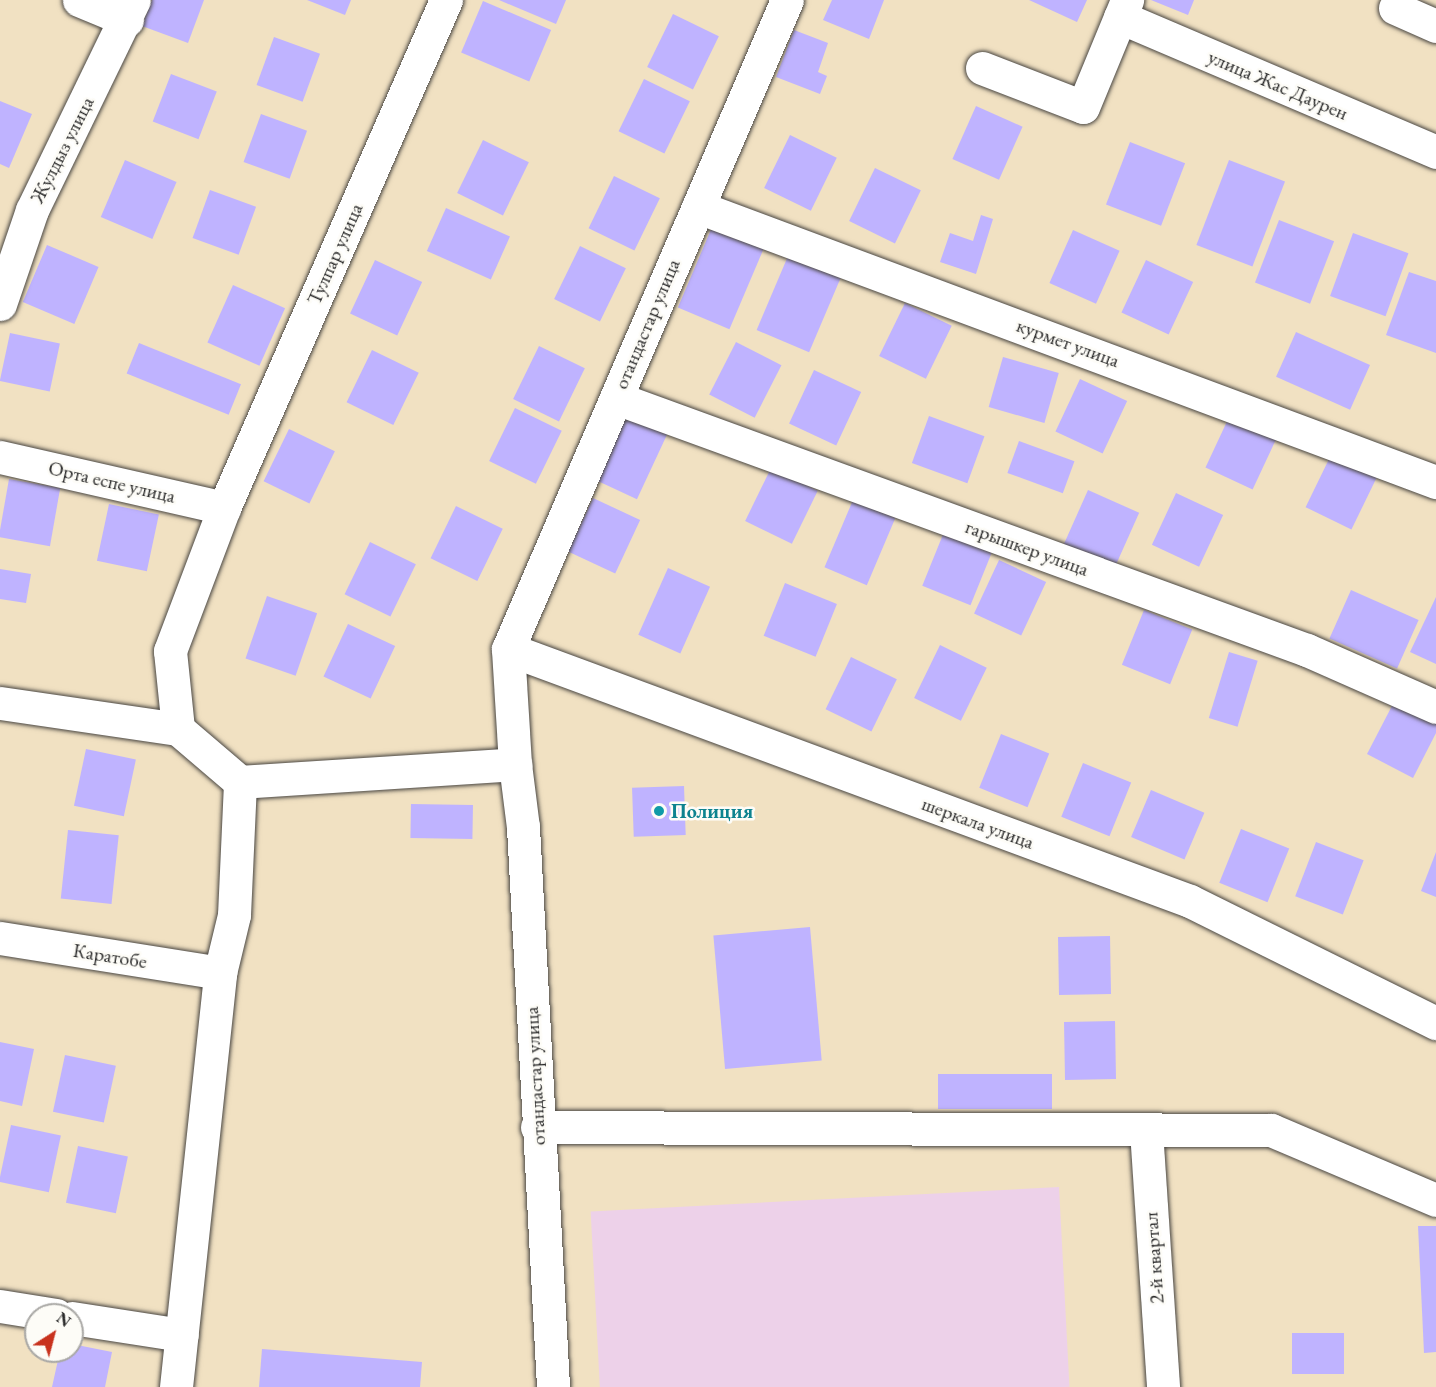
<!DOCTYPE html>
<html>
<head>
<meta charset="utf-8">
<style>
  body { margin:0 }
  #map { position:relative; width:1436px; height:1387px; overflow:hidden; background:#f1e1c2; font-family:"EB Garamond",serif }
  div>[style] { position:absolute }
  .built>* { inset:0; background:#edd1e9; transform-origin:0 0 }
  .building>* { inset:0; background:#bfb3ff; transform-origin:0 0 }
  .roads { filter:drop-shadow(0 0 2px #494642) drop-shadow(0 0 2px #494642) }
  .minor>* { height:33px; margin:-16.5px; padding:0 16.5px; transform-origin:16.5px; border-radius:16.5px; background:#fff }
  .dots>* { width:16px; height:16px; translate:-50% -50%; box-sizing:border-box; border:3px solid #fdfcf7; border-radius:50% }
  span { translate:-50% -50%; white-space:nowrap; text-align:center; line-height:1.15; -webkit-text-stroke:5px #fdfcf7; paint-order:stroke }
  .street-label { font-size:20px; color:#2b2b2b }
  .culture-label { font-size:20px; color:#0d838f; font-weight:700 }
  .left { translate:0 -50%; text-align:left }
  .north { position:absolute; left:24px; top:1303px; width:60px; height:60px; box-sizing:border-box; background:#fdfcf7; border:2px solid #a9a8a5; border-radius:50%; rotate:36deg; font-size:16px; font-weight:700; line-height:24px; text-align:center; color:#2b2b2b }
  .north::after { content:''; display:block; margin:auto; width:21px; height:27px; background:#c8321e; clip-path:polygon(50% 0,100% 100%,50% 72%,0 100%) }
</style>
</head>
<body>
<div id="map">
  <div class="built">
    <i style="left:1059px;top:1187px;width:200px;height:469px;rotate:87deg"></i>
  </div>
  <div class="building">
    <i style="clip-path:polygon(152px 0,204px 0,188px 43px,142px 26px)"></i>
    <i style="clip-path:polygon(307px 0,351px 0,345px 15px)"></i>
    <i style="clip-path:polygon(499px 0,566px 0,556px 24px)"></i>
    <i style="clip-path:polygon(832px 0,884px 0,869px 39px,823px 20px)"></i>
    <i style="clip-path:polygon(1029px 0,1087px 0,1077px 22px)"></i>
    <i style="clip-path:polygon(1151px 0,1194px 0,1188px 15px)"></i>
    <i style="left:483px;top:1px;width:74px;height:56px;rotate:23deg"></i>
    <i style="left:673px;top:14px;width:51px;height:59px;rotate:26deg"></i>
    <i style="clip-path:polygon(794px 30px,828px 43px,818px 72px,827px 76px,820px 94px,776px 77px)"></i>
    <i style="left:274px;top:37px;width:49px;height:51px;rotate:20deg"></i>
    <i style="left:171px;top:74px;width:49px;height:51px;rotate:21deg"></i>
    <i style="left:644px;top:79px;width:51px;height:58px;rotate:26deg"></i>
    <i style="clip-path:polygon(0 101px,32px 114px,9px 168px,0 164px)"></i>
    <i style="left:976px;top:106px;width:51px;height:58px;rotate:24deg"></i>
    <i style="left:261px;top:114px;width:49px;height:51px;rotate:20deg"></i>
    <i style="left:790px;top:135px;width:52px;height:59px;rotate:26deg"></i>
    <i style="left:483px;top:140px;width:51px;height:59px;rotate:26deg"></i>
    <i style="left:1130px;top:142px;width:59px;height:67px;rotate:21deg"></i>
    <i style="left:125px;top:160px;width:56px;height:62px;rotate:23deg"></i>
    <i style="left:1229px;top:160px;width:60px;height:91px;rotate:21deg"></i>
    <i style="left:875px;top:168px;width:51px;height:59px;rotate:26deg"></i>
    <i style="left:614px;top:176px;width:51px;height:58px;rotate:26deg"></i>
    <i style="left:210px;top:190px;width:49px;height:51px;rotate:20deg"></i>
    <i style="left:446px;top:208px;width:70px;height:47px;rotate:24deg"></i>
    <i style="clip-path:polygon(981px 215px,993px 219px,976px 274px,940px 262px,950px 233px,973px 241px)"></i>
    <i style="left:715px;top:220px;width:56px;height:95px;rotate:23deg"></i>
    <i style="left:1279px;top:220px;width:59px;height:67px;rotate:21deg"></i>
    <i style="left:1073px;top:230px;width:51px;height:58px;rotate:24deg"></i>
    <i style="left:1353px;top:233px;width:59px;height:67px;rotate:20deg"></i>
    <i style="left:47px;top:245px;width:56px;height:62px;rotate:23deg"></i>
    <i style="left:580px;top:246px;width:51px;height:59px;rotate:26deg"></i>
    <i style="left:791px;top:249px;width:57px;height:88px;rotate:23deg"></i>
    <i style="left:375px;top:260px;width:52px;height:59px;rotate:25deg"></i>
    <i style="left:1146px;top:260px;width:52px;height:58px;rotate:25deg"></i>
    <i style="clip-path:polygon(1409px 272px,1436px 281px,1436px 353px,1386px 335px)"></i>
    <i style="left:233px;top:285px;width:57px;height:63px;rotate:24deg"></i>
    <i style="left:905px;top:303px;width:52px;height:59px;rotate:26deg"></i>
    <i style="left:1296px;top:332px;width:81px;height:49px;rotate:24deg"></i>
    <i style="left:10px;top:333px;width:51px;height:49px;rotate:12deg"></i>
    <i style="left:736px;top:342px;width:51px;height:59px;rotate:27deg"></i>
    <i style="left:139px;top:343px;width:110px;height:33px;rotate:22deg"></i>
    <i style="left:539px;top:346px;width:51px;height:59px;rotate:26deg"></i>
    <i style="left:372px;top:350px;width:52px;height:58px;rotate:26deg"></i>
    <i style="left:1003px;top:357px;width:58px;height:52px;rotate:16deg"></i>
    <i style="left:814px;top:370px;width:52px;height:59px;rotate:25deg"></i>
    <i style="left:1080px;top:379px;width:52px;height:58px;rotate:25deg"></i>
    <i style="left:515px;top:408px;width:52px;height:59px;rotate:26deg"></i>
    <i style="left:627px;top:414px;width:45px;height:73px;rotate:25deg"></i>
    <i style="left:1230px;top:415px;width:52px;height:58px;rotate:25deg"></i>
    <i style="left:929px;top:416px;width:59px;height:50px;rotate:20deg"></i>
    <i style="left:289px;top:429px;width:51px;height:58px;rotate:26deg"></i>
    <i style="left:1019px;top:441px;width:59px;height:34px;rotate:20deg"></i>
    <i style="left:1331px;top:455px;width:51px;height:58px;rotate:26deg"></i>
    <i style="left:771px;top:468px;width:52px;height:59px;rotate:26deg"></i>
    <i style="left:9px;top:479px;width:52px;height:59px;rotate:10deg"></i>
    <i style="left:1088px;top:490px;width:56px;height:60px;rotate:24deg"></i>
    <i style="left:1176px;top:493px;width:52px;height:57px;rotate:25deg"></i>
    <i style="left:593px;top:498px;width:52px;height:59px;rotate:25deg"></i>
    <i style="left:853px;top:500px;width:46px;height:73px;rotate:23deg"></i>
    <i style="left:109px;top:504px;width:51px;height:58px;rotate:12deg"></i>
    <i style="left:456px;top:506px;width:52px;height:58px;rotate:26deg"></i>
    <i style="left:944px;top:532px;width:52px;height:58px;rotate:22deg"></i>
    <i style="left:370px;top:542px;width:51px;height:58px;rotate:26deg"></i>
    <i style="left:999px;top:560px;width:52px;height:59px;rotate:25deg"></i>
    <i style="left:668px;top:568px;width:46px;height:73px;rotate:24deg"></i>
    <i style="clip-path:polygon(0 569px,31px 574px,26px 603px,0 599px)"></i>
    <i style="left:785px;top:583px;width:56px;height:57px;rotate:22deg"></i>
    <i style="left:1351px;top:590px;width:74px;height:53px;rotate:24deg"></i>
    <i style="left:267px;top:596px;width:53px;height:66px;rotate:19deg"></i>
    <i style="clip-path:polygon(1436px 597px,1436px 664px,1410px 652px)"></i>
    <i style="left:1144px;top:610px;width:52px;height:59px;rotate:22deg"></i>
    <i style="left:348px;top:624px;width:52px;height:58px;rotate:25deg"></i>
    <i style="left:940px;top:645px;width:52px;height:59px;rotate:26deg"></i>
    <i style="left:1229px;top:652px;width:30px;height:69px;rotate:17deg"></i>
    <i style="left:851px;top:657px;width:51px;height:58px;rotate:26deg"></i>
    <i style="clip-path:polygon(1394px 702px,1436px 724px,1436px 733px,1413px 778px,1367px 754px)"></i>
    <i style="left:1001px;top:734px;width:52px;height:58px;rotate:22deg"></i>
    <i style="left:86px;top:749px;width:51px;height:58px;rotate:12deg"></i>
    <i style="left:1083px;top:763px;width:52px;height:58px;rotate:22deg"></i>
    <i style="left:684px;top:786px;width:49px;height:52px;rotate:88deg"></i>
    <i style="left:1151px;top:790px;width:58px;height:51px;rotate:23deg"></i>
    <i style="left:411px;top:804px;width:62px;height:34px;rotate:1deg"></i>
    <i style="left:1241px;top:829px;width:52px;height:58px;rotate:22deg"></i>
    <i style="left:68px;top:830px;width:51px;height:69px;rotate:6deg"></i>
    <i style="left:1316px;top:842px;width:51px;height:58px;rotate:21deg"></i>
    <i style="clip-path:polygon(1436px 852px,1436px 897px,1421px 891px)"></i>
    <i style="left:810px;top:927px;width:134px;height:97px;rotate:85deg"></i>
    <i style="left:1110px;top:936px;width:58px;height:52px;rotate:89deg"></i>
    <i style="left:1115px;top:1021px;width:58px;height:51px;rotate:89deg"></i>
    <i style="clip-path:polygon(0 1042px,34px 1049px,22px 1106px,0 1101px)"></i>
    <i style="left:65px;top:1055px;width:52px;height:58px;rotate:12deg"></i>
    <i style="left:1052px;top:1074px;width:35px;height:114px;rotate:90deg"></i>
    <i style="left:11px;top:1125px;width:51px;height:58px;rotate:12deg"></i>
    <i style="left:78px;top:1146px;width:51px;height:58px;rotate:12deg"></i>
    <i style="clip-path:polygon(1418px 1226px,1436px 1226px,1436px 1352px,1424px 1353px)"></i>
    <i style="left:1292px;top:1333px;width:52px;height:41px"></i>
    <i style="clip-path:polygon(72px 1344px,112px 1352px,105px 1387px,52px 1387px,60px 1351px,72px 1351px)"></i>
    <i style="clip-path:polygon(262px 1349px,422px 1362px,420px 1387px,259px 1387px)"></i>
  </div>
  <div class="roads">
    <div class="minor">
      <i style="left:79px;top:0;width:52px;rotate:22.6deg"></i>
      <i style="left:446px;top:0;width:554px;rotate:113.61deg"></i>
      <i style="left:224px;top:508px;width:153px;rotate:110.7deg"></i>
      <i style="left:170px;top:651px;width:78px;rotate:84.1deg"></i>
      <i style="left:178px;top:729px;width:82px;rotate:40.5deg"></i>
      <i style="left:240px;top:782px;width:276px;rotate:-3.7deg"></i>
      <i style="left:515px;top:764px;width:115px;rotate:-93.5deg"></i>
      <i style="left:508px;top:649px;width:706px;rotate:-66.74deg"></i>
      <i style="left:1395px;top:8px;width:45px;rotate:23.7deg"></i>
      <i style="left:1120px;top:17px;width:344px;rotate:23.1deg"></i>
      <i style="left:982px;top:68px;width:108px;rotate:21.1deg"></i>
      <i style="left:1083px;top:107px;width:116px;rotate:-67.6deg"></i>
      <i style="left:698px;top:207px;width:788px;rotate:20.44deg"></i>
      <i style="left:0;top:304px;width:99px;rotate:-71.2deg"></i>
      <i style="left:32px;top:210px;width:233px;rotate:-64.1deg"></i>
      <i style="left:616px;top:398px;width:736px;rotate:20.04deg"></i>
      <i style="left:1307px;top:650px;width:141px;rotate:23.8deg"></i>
      <i style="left:0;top:457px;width:230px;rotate:12.8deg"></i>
      <i style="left:508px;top:649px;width:727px;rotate:20.28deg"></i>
      <i style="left:1190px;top:901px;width:275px;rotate:26.4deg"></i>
      <i style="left:0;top:703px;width:180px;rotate:8.3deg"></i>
      <i style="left:515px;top:764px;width:64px;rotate:82.8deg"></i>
      <i style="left:523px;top:827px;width:561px;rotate:86.93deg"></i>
      <i style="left:0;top:938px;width:223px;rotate:9deg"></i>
      <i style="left:537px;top:1127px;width:734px;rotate:0.23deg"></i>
      <i style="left:1271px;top:1130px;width:179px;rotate:23deg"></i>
      <i style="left:1146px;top:1130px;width:258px;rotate:86.2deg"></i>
      <i style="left:0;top:1306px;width:57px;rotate:9.1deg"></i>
      <i style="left:72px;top:1318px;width:111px;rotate:8.8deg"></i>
      <i style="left:176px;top:1387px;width:416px;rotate:-83.9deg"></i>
      <i style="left:220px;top:973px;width:60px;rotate:-76.4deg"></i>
      <i style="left:234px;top:915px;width:133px;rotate:-87.4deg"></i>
    </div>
  </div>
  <div class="dots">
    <i style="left:659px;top:811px;background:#0f9aa8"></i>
  </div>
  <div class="street-label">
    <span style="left:1278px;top:85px;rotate:23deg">улица Жас Даурен</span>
    <span style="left:62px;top:150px;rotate:-63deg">Жулдыз улица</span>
    <span style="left:335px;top:254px;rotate:-66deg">Тулпар улица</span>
    <span style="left:647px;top:324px;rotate:-67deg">отандастар улица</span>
    <span style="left:1068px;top:343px;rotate:20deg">курмет улица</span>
    <span style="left:112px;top:482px;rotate:13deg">Орта еспе улица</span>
    <span style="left:1027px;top:548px;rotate:20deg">гарышкер улица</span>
    <span style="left:978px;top:823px;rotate:20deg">шеркала улица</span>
    <span style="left:110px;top:956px;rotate:9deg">Каратобе</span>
    <span style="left:535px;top:1076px;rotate:-93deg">отандастар улица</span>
    <span style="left:1154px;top:1258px;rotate:-94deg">2-й квартал</span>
  </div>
  <div class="culture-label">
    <span class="left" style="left:671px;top:811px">Полиция</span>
  </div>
  <div class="north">N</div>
</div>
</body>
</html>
